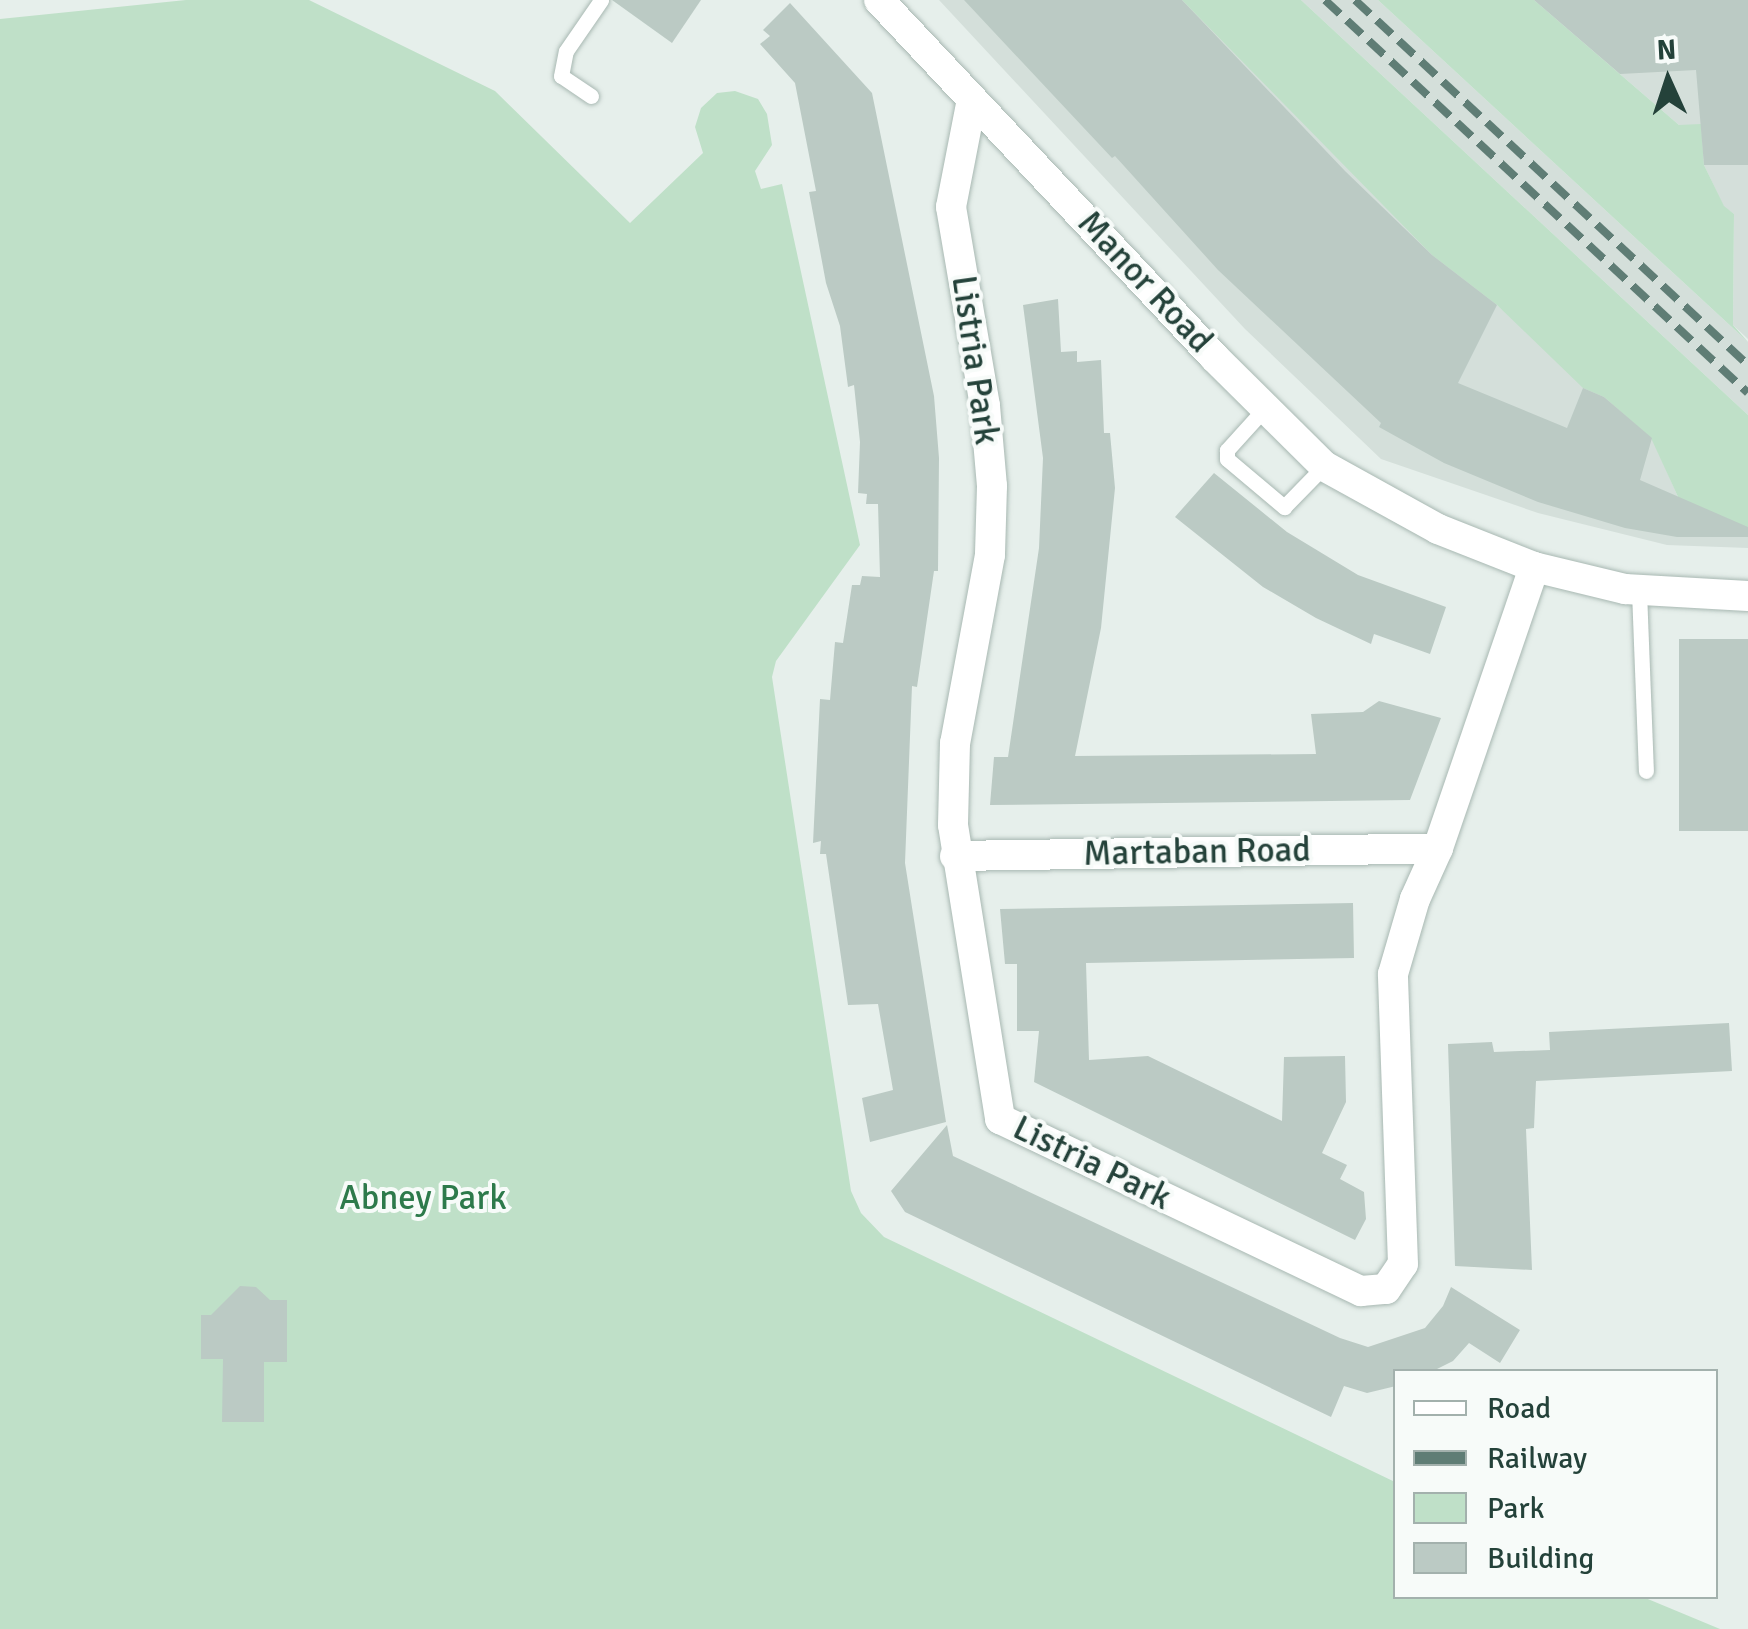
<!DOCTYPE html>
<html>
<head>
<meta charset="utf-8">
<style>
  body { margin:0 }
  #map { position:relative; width:1748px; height:1629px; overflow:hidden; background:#e6efeb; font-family:Signika,sans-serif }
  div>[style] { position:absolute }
  .built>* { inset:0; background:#d4dfda }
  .green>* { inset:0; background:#bfe0c8 }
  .building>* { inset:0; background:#bbcac4; transform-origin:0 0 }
  .roads { filter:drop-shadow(0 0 2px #a8b8b2) drop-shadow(0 0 2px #a8b8b2) }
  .lane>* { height:15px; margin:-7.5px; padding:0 7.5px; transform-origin:7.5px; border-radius:7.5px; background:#fff }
  .street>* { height:30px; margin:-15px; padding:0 15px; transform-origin:15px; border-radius:15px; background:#fff }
  .secondary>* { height:30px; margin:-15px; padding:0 15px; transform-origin:15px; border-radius:15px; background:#fff }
  .rail>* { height:8px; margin-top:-4px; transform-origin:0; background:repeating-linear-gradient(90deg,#5f7d75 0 20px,transparent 0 30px) }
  span { translate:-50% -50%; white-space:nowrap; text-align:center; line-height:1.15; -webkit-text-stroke:8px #f7fbf9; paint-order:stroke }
  .street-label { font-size:35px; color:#24423a }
  .park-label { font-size:35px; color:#2d7a4b }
  .legend { position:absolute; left:1393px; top:1369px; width:325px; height:230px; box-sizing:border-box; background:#f7fbf9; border:2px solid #a3b1ad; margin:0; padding:12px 18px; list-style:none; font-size:30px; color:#24423a }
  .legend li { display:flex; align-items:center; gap:20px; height:50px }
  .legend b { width:50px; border:2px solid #a3b1ad }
  .north { position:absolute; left:1618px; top:30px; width:100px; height:100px; -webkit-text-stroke:8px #f7fbf9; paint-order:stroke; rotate:357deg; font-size:28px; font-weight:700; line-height:40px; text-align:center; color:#24423a }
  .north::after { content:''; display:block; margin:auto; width:35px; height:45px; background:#24423a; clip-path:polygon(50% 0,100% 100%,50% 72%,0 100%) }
</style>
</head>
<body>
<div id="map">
  <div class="built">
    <i style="clip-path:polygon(939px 0,1182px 0,1497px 305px,1652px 438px,1679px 499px,1748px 528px,1748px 548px,1667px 545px,1538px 513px,1381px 459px,1245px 329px)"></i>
    <i style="clip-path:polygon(1301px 0,1378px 0,1748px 342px,1748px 415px)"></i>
    <i style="clip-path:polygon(1534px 0,1748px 0,1748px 339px,1733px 325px,1734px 214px,1724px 207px,1704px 165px,1700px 125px,1679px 125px)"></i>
  </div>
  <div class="green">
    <i style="clip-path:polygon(186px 0,309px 0,495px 91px,630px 223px,703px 153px,695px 127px,701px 108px,717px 93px,735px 91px,758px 99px,767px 114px,772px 145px,755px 171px,761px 189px,782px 184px,860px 545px,776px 661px,772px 677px,851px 1191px,861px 1213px,884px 1237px,1395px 1482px,1396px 1596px,1643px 1597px,1720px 1629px,0 1629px,0 19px)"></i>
    <i style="clip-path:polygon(1182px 0,1301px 0,1748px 415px,1748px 528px,1679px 499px,1651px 438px,1604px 397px,1583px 388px,1497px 305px,1432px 255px)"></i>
    <i style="clip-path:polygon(1378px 0,1534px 0,1679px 125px,1701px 124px,1704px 165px,1724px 206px,1734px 214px,1733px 325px,1748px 342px)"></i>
  </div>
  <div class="building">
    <i style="clip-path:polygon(612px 0,701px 0,672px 43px)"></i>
    <i style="clip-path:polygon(964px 0,1182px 0,1345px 171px,1432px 255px,1497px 305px,1458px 383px,1567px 428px,1583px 388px,1604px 397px,1652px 438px,1640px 480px,1748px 527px,1748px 537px,1677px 537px,1625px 528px,1538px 502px,1444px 463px,1379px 427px,1381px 423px,1218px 270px,1115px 156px,1112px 158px)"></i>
    <i style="clip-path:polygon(1534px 0,1748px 0,1748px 165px,1704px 165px,1696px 70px,1620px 74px)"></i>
    <i style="clip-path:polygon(790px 3px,872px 93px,934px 396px,939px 458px,938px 571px,934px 571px,917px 687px,912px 686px,905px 863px,946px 1122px,870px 1142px,862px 1098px,893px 1090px,878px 1004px,848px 1005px,826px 854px,820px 854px,821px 841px,813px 843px,820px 699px,830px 700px,835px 642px,843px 643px,852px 585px,860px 585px,862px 576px,880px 577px,878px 504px,866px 504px,867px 494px,858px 493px,860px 442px,854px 385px,848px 387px,840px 326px,826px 283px,809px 192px,816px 191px,795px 83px,760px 44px,770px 36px,763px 30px)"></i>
    <i style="clip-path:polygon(1058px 299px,1061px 352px,1077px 351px,1077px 362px,1101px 360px,1104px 433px,1110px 433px,1115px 488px,1101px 628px,1075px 756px,1316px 754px,1311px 714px,1363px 712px,1379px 701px,1441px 718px,1410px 800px,990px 805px,994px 757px,1008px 757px,1039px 548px,1043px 458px,1023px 305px)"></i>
    <i style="clip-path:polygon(1214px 473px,1287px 532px,1358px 575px,1446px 607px,1430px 654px,1374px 634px,1371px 644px,1316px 618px,1263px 587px,1175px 517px)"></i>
    <i style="left:1748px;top:639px;width:192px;height:69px;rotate:90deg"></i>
    <i style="clip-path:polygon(1353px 903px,1354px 958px,1086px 963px,1089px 1060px,1148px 1056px,1282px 1121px,1284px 1057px,1345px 1056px,1346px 1102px,1322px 1153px,1347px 1165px,1340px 1179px,1364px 1192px,1366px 1219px,1355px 1240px,1034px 1082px,1039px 1031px,1017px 1031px,1017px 964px,1005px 964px,1000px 909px)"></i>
    <i style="clip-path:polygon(1729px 1023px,1732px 1071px,1536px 1081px,1534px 1128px,1526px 1129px,1532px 1270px,1455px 1266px,1448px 1044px,1492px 1042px,1494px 1052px,1550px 1050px,1549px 1032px)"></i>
    <i style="clip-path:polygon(947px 1125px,953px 1156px,1340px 1338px,1368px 1347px,1425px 1328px,1443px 1306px,1451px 1287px,1520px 1330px,1500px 1363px,1469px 1343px,1453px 1361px,1431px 1372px,1396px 1372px,1396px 1386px,1367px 1393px,1344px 1386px,1331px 1417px,905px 1212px,891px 1191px)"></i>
    <i style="clip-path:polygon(240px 1286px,256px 1287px,270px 1300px,287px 1300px,287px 1362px,264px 1362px,264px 1422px,222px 1422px,223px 1359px,201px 1359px,201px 1315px,211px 1315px)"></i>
  </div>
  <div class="roads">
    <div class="lane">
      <i style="left:591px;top:96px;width:36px;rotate:-146deg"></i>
      <i style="left:561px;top:76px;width:25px;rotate:-79deg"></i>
      <i style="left:566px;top:51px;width:62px;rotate:-55.5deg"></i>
      <i style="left:1265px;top:408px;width:57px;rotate:132.1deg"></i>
      <i style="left:1227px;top:450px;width:9px;rotate:90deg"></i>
      <i style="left:1227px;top:459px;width:75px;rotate:40.1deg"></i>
      <i style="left:1284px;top:507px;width:57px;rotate:-45.7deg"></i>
      <i style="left:1639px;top:591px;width:180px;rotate:87.8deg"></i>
    </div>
    <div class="street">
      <i style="left:972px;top:99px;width:110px;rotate:101deg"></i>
      <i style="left:951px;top:207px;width:202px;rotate:80.3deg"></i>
      <i style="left:985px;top:406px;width:80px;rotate:85deg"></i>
      <i style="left:992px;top:486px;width:69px;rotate:91.7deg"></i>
      <i style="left:990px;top:555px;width:191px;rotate:100.5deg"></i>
      <i style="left:955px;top:743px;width:82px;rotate:91.4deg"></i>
      <i style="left:953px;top:825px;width:298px;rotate:80.9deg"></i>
      <i style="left:1000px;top:1119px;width:400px;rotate:25.5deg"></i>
      <i style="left:1361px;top:1291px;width:25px;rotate:-5deg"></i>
      <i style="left:1386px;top:1289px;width:30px;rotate:-56deg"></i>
      <i style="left:1403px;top:1264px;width:290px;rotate:-92deg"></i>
      <i style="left:1393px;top:974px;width:78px;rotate:-73.7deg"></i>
      <i style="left:1415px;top:899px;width:56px;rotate:-65.7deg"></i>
      <i style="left:1438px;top:848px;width:297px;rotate:-71.1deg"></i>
      <i style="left:955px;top:856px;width:483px;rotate:-0.9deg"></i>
    </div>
    <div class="secondary">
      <i style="left:879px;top:0;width:490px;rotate:46.8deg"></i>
      <i style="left:1214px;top:357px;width:155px;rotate:44.7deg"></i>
      <i style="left:1324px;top:466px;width:130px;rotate:28.9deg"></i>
      <i style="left:1438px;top:529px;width:103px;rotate:21.6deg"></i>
      <i style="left:1534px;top:567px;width:94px;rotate:13.6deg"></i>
      <i style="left:1625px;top:589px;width:123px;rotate:3.3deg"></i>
    </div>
  </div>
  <div class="rail">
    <i style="left:1325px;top:0;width:577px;rotate:42.89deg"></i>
    <i style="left:1355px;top:0;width:536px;rotate:42.88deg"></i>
  </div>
  <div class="street-label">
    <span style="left:1145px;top:282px;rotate:47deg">Manor Road</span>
    <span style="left:975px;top:360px;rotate:82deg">Listria Park</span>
    <span style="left:1197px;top:852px;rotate:-1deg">Martaban Road</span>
    <span style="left:1092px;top:1163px;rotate:26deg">Listria Park</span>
  </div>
  <div class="park-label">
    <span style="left:423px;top:1198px">Abney Park</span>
  </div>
  <ul class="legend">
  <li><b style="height:12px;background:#fff"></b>Road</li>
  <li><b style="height:12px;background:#5f7d75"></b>Railway</li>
  <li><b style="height:28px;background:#bfe0c8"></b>Park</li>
  <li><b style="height:28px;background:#bbcac4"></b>Building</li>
  </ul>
  <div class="north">N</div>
</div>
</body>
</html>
